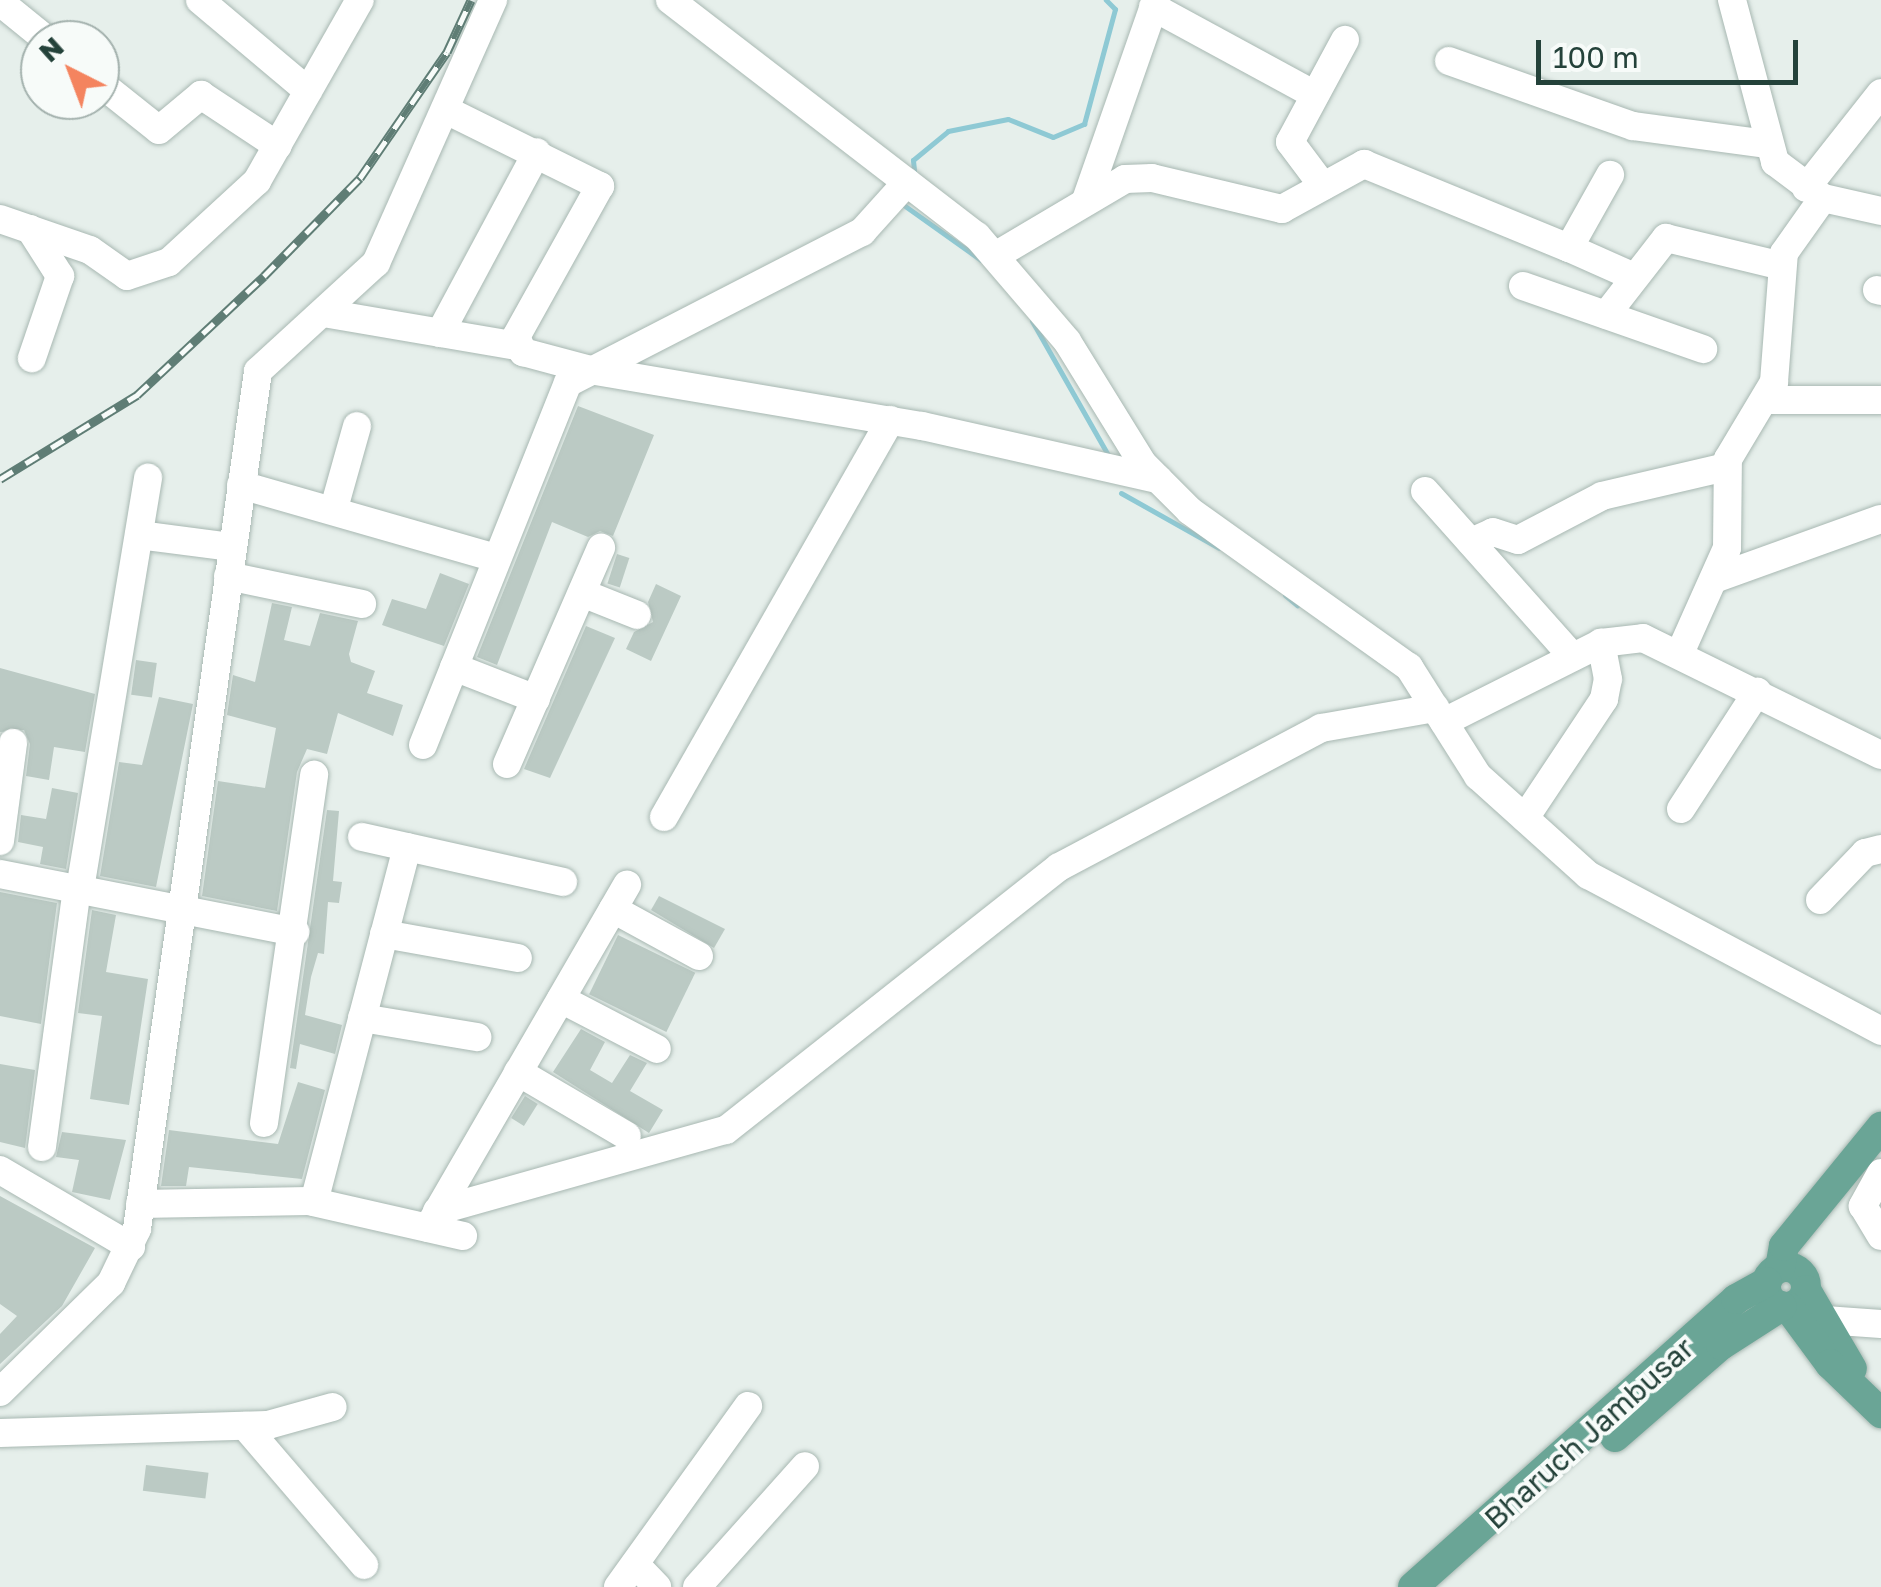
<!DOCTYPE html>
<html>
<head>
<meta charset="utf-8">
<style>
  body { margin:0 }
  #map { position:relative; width:1881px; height:1587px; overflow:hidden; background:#e6efeb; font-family:"Golos Text",sans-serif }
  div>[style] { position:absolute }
  .stream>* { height:5px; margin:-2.5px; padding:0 2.5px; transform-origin:2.5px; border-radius:2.5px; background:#8ec9d4 }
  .building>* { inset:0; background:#bbcac4; transform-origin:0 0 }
  .roads { filter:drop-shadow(0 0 2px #a8b8b2) drop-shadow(0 0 2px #a8b8b2) }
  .minor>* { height:28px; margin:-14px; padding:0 14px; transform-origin:14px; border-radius:14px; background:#fff }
  .major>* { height:30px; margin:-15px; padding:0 15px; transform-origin:15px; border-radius:15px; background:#6aa596 }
  .major>.ring { margin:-15px; padding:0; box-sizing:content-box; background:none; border:30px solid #6aa596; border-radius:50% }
  .rail>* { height:9px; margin-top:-4.5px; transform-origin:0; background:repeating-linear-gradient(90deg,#f7fbf9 0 15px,#5f7d75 0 30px); box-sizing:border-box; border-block:2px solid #5f7d75 }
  span { translate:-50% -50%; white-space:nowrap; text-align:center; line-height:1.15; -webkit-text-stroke:8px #f7fbf9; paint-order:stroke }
  .street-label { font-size:30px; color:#24423a }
  .north { position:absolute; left:20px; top:20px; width:100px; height:100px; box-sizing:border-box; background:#f7fbf9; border:2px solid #a3b1ad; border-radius:50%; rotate:318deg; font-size:28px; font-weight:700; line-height:40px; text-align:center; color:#24423a }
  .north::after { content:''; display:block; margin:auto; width:35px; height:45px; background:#f4845f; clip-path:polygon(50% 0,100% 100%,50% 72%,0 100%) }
  .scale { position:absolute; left:1536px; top:40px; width:262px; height:45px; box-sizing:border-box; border:5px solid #24423a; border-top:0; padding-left:12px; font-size:30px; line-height:35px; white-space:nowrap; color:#24423a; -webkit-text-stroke:8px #f7fbf9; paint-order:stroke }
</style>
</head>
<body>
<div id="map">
  <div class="stream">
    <i style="left:914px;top:170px;width:10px;rotate:-96deg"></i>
    <i style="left:913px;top:160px;width:45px;rotate:-39.6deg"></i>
    <i style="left:948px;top:131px;width:61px;rotate:-11.3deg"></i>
    <i style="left:1008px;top:119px;width:48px;rotate:21.8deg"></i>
    <i style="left:1053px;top:137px;width:34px;rotate:-23deg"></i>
    <i style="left:1084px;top:124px;width:119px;rotate:-74.9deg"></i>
    <i style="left:1115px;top:9px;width:13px;rotate:-135deg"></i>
    <i style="left:905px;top:206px;width:93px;rotate:35.4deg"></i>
    <i style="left:1032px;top:321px;width:154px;rotate:60.4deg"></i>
    <i style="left:1121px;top:493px;width:112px;rotate:29.3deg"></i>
    <i style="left:1285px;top:595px;width:16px;rotate:40deg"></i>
  </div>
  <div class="building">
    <i style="clip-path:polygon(578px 406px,654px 435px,613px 536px,600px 531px,588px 537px,552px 522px,497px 665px,477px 657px)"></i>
    <i style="left:617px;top:554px;width:13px;height:31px;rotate:18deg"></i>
    <i style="clip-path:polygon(440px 573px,469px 584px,444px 646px,382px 625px,392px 599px,426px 609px)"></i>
    <i style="clip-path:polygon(656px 584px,681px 596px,651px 661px,626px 649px,634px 632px,653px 622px,648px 602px)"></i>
    <i style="clip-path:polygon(272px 603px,292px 607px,284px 640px,310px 646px,320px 613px,358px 621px,349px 654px,351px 662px,375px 671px,367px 693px,403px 705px,393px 736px,338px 713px,327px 754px,307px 749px,297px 772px,277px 911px,202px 896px,218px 781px,265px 788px,276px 728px,227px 715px,233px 675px,255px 682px)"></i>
    <i style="clip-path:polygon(586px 626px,615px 638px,550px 778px,524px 769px)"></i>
    <i style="left:136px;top:660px;width:21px;height:35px;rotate:8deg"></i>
    <i style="clip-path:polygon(0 668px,95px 694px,85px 752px,54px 747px,49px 780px,26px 776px,30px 744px,24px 730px,0 732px)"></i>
    <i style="clip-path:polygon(159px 697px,193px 704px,156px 887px,100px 876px,119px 762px,142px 765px)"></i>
    <i style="clip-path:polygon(52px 788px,78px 793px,66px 869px,40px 864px,43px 847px,18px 842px,21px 815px,46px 819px)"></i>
    <i style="clip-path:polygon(327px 810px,339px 811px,333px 881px,342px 882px,339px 903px,328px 902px,324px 954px,318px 953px,311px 977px,305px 1015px,342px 1025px,335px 1054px,300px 1044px,296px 1069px,290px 1068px)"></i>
    <i style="clip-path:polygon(0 892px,57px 903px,41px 1024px,0 1016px)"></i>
    <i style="clip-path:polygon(659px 896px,725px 929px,714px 948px,651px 910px)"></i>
    <i style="clip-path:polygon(92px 910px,116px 915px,106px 972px,148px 979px,129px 1105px,90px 1099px,102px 1016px,78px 1013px)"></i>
    <i style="left:618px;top:935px;width:86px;height:66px;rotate:26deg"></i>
    <i style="clip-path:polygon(581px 1029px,605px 1042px,590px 1070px,612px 1083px,630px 1055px,647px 1063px,630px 1091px,663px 1110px,649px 1133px,553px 1072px)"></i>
    <i style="clip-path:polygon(0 1064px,35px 1070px,25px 1148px,0 1142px)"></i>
    <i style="clip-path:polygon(298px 1082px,325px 1090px,302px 1179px,189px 1167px,186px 1186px,161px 1186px,169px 1130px,278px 1144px)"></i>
    <i style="left:525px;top:1096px;width:15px;height:26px;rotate:32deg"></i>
    <i style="clip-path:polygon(62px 1132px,126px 1140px,110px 1200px,72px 1192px,79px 1160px,56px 1157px)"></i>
    <i style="clip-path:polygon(0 1196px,95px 1248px,62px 1306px,0 1364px,0 1334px,17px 1316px,0 1304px)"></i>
    <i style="left:146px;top:1465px;width:63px;height:26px;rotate:7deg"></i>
  </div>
  <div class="roads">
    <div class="minor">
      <i style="left:200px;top:0;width:141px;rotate:40.1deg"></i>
      <i style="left:670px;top:0;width:387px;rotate:37.6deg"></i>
      <i style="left:977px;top:236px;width:138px;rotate:49.4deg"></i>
      <i style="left:1067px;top:341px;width:145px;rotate:58.3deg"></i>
      <i style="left:1143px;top:464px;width:66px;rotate:45deg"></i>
      <i style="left:1190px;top:511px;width:269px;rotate:35.5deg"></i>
      <i style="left:1409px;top:667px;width:129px;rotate:57.7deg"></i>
      <i style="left:1478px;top:776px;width:148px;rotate:42deg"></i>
      <i style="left:1588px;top:875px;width:332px;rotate:28deg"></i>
      <i style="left:1732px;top:0;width:168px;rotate:75.1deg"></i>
      <i style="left:1775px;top:162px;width:60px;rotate:36.9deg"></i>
      <i style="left:1823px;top:198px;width:59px;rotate:12.6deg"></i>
      <i style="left:0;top:2px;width:60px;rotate:39deg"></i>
      <i style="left:1153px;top:7px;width:184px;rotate:28.5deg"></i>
      <i style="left:1449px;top:61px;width:195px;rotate:19.5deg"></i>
      <i style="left:1633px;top:126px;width:135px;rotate:7.7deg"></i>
      <i style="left:100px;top:83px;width:75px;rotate:38.5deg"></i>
      <i style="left:159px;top:130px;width:55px;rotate:-39.8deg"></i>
      <i style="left:201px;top:95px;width:92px;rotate:33.5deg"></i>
      <i style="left:446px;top:110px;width:172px;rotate:26.3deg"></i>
      <i style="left:600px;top:186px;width:173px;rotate:119.1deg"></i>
      <i style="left:516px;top:337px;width:17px;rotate:65deg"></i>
      <i style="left:523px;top:352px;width:69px;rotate:15deg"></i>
      <i style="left:590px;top:370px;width:337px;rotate:9.6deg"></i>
      <i style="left:922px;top:426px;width:242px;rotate:12.7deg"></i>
      <i style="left:1323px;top:186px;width:55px;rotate:-126.9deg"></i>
      <i style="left:1290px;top:142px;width:116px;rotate:-61.7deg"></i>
      <i style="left:1806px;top:188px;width:121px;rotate:-51.7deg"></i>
      <i style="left:1086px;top:200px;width:212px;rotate:-70.7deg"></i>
      <i style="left:0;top:219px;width:95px;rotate:19deg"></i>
      <i style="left:90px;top:250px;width:45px;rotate:35.1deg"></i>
      <i style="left:127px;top:276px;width:44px;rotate:-18.4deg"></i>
      <i style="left:169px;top:262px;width:120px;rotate:-42.6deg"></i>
      <i style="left:257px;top:181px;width:208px;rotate:-60.4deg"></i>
      <i style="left:30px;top:229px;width:56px;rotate:57.4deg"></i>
      <i style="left:60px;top:276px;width:87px;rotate:108.9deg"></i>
      <i style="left:1569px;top:248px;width:71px;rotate:24deg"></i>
      <i style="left:995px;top:256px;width:151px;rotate:-30.6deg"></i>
      <i style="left:1125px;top:179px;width:27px;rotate:-2deg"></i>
      <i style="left:1152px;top:178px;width:134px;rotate:13.4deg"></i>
      <i style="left:1282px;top:209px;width:94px;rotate:-28.8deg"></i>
      <i style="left:1364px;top:164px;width:222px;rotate:22.3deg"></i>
      <i style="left:1569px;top:248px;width:84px;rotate:-60.7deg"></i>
      <i style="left:1523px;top:286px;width:191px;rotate:19.3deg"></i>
      <i style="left:1877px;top:290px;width:4px;rotate:14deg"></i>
      <i style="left:324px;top:313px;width:196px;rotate:9.7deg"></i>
      <i style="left:1606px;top:315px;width:98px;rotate:-52.1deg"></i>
      <i style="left:1666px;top:238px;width:119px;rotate:13.6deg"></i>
      <i style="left:440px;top:333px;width:205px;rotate:-61.8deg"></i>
      <i style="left:1764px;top:400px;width:117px"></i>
      <i style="left:241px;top:485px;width:265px;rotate:16deg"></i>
      <i style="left:1425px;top:491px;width:222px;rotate:48.3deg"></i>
      <i style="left:334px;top:508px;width:85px;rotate:-74.3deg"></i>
      <i style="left:139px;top:535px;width:94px;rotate:7.4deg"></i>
      <i style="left:1471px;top:542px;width:24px;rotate:-24deg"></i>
      <i style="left:1493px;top:532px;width:26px;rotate:18deg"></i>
      <i style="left:1518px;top:540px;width:95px;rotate:-27.6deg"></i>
      <i style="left:1602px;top:496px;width:127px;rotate:-13.2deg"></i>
      <i style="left:228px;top:576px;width:137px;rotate:11.8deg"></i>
      <i style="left:1714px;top:579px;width:177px;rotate:-19.8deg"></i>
      <i style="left:582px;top:593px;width:59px;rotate:21.8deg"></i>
      <i style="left:1680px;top:653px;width:115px;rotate:-65.9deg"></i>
      <i style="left:1727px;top:548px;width:89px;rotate:-89.4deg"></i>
      <i style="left:1728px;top:459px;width:90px;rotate:-59.1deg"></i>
      <i style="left:1774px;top:382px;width:129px;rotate:-85.6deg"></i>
      <i style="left:1784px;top:253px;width:67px;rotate:-54.7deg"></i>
      <i style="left:454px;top:667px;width:88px;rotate:21.3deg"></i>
      <i style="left:1444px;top:722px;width:176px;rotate:-26.7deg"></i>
      <i style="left:1601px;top:643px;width:42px;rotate:-6.8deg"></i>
      <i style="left:1643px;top:638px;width:265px;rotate:26.2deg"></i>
      <i style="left:423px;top:745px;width:390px;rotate:-68.2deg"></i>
      <i style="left:568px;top:383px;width:331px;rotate:-27.2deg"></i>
      <i style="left:862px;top:232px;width:67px;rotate:-48deg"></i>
      <i style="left:507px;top:764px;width:236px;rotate:-66.5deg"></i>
      <i style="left:1681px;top:809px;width:140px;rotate:-57deg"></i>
      <i style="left:664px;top:817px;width:457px;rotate:-60.3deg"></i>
      <i style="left:1525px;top:818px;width:143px;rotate:-56.4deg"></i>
      <i style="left:1604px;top:699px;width:20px;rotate:-79deg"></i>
      <i style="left:1608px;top:679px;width:37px;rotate:-101deg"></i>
      <i style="left:362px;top:837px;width:206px;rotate:12.6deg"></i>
      <i style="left:0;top:841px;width:99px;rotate:-82.4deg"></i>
      <i style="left:0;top:874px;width:301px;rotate:11.1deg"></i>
      <i style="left:80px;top:889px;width:417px;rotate:-80.6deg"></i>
      <i style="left:1820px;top:900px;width:65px;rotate:-46.2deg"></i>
      <i style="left:1865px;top:853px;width:16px;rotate:-14deg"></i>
      <i style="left:613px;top:909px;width:98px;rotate:28.7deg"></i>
      <i style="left:384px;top:934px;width:136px;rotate:10.2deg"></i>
      <i style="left:561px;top:999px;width:108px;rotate:27.5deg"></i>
      <i style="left:362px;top:1018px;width:117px;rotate:9.4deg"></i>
      <i style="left:518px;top:1072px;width:126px;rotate:30.4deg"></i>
      <i style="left:264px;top:1123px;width:352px;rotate:-81.8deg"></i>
      <i style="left:42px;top:1147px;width:261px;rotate:-82.3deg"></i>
      <i style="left:0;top:1170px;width:152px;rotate:30.4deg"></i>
      <i style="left:1881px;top:1173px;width:38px;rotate:119deg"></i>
      <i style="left:1863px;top:1206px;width:35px;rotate:59deg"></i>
      <i style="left:314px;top:1202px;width:367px;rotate:-75.3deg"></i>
      <i style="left:140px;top:1204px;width:169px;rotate:-1deg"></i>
      <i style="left:309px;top:1201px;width:158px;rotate:12.8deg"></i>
      <i style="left:437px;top:1211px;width:300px;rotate:-15.7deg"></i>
      <i style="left:726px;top:1130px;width:424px;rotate:-38.3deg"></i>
      <i style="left:1059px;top:867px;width:297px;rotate:-27.9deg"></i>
      <i style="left:1321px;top:728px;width:116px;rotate:-10deg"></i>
      <i style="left:428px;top:1228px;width:397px;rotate:-59.9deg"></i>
      <i style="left:1825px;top:1320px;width:56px;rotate:4.1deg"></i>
      <i style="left:0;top:1392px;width:156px;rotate:-44.5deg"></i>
      <i style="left:111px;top:1283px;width:60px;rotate:-64.3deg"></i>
      <i style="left:137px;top:1229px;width:866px;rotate:-81.97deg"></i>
      <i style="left:258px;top:371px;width:160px;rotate:-42.5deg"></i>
      <i style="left:376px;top:263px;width:288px;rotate:-66deg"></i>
      <i style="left:245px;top:1426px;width:183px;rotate:49.4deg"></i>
      <i style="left:0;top:1433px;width:268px;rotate:-1.7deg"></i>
      <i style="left:268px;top:1425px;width:67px;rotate:-15.5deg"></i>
      <i style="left:635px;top:1564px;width:32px;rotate:46deg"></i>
      <i style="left:618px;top:1587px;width:223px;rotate:-54.3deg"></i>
      <i style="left:697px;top:1587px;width:162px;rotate:-48.2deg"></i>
    </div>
    <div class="major">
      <i class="ring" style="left:1766px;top:1267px;width:10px;height:10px"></i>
      <i style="left:1780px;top:1268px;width:22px;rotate:-80deg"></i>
      <i style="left:1784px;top:1246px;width:154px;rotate:-50.8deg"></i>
      <i style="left:1806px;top:1290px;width:91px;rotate:59.8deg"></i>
      <i style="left:1788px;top:1307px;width:71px;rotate:53.6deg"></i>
      <i style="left:1830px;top:1364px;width:71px;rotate:43.9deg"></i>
      <i style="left:1615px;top:1437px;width:140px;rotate:-41deg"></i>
      <i style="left:1721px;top:1345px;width:72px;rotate:-32.6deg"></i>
      <i style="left:1413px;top:1587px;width:433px;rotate:-41.7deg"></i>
      <i style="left:1736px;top:1299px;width:35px;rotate:-29deg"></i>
    </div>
  </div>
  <div class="rail">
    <i style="left:0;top:479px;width:161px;rotate:-31.5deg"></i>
    <i style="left:137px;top:395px;width:174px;rotate:-43.1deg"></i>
    <i style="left:264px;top:276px;width:137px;rotate:-45.6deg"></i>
    <i style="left:360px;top:178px;width:153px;rotate:-55.4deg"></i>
    <i style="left:447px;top:52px;width:57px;rotate:-65.2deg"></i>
  </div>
  <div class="street-label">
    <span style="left:1589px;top:1433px;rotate:-42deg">Bharuch Jambusar</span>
  </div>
  <div class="north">N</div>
  <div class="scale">100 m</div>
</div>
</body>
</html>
